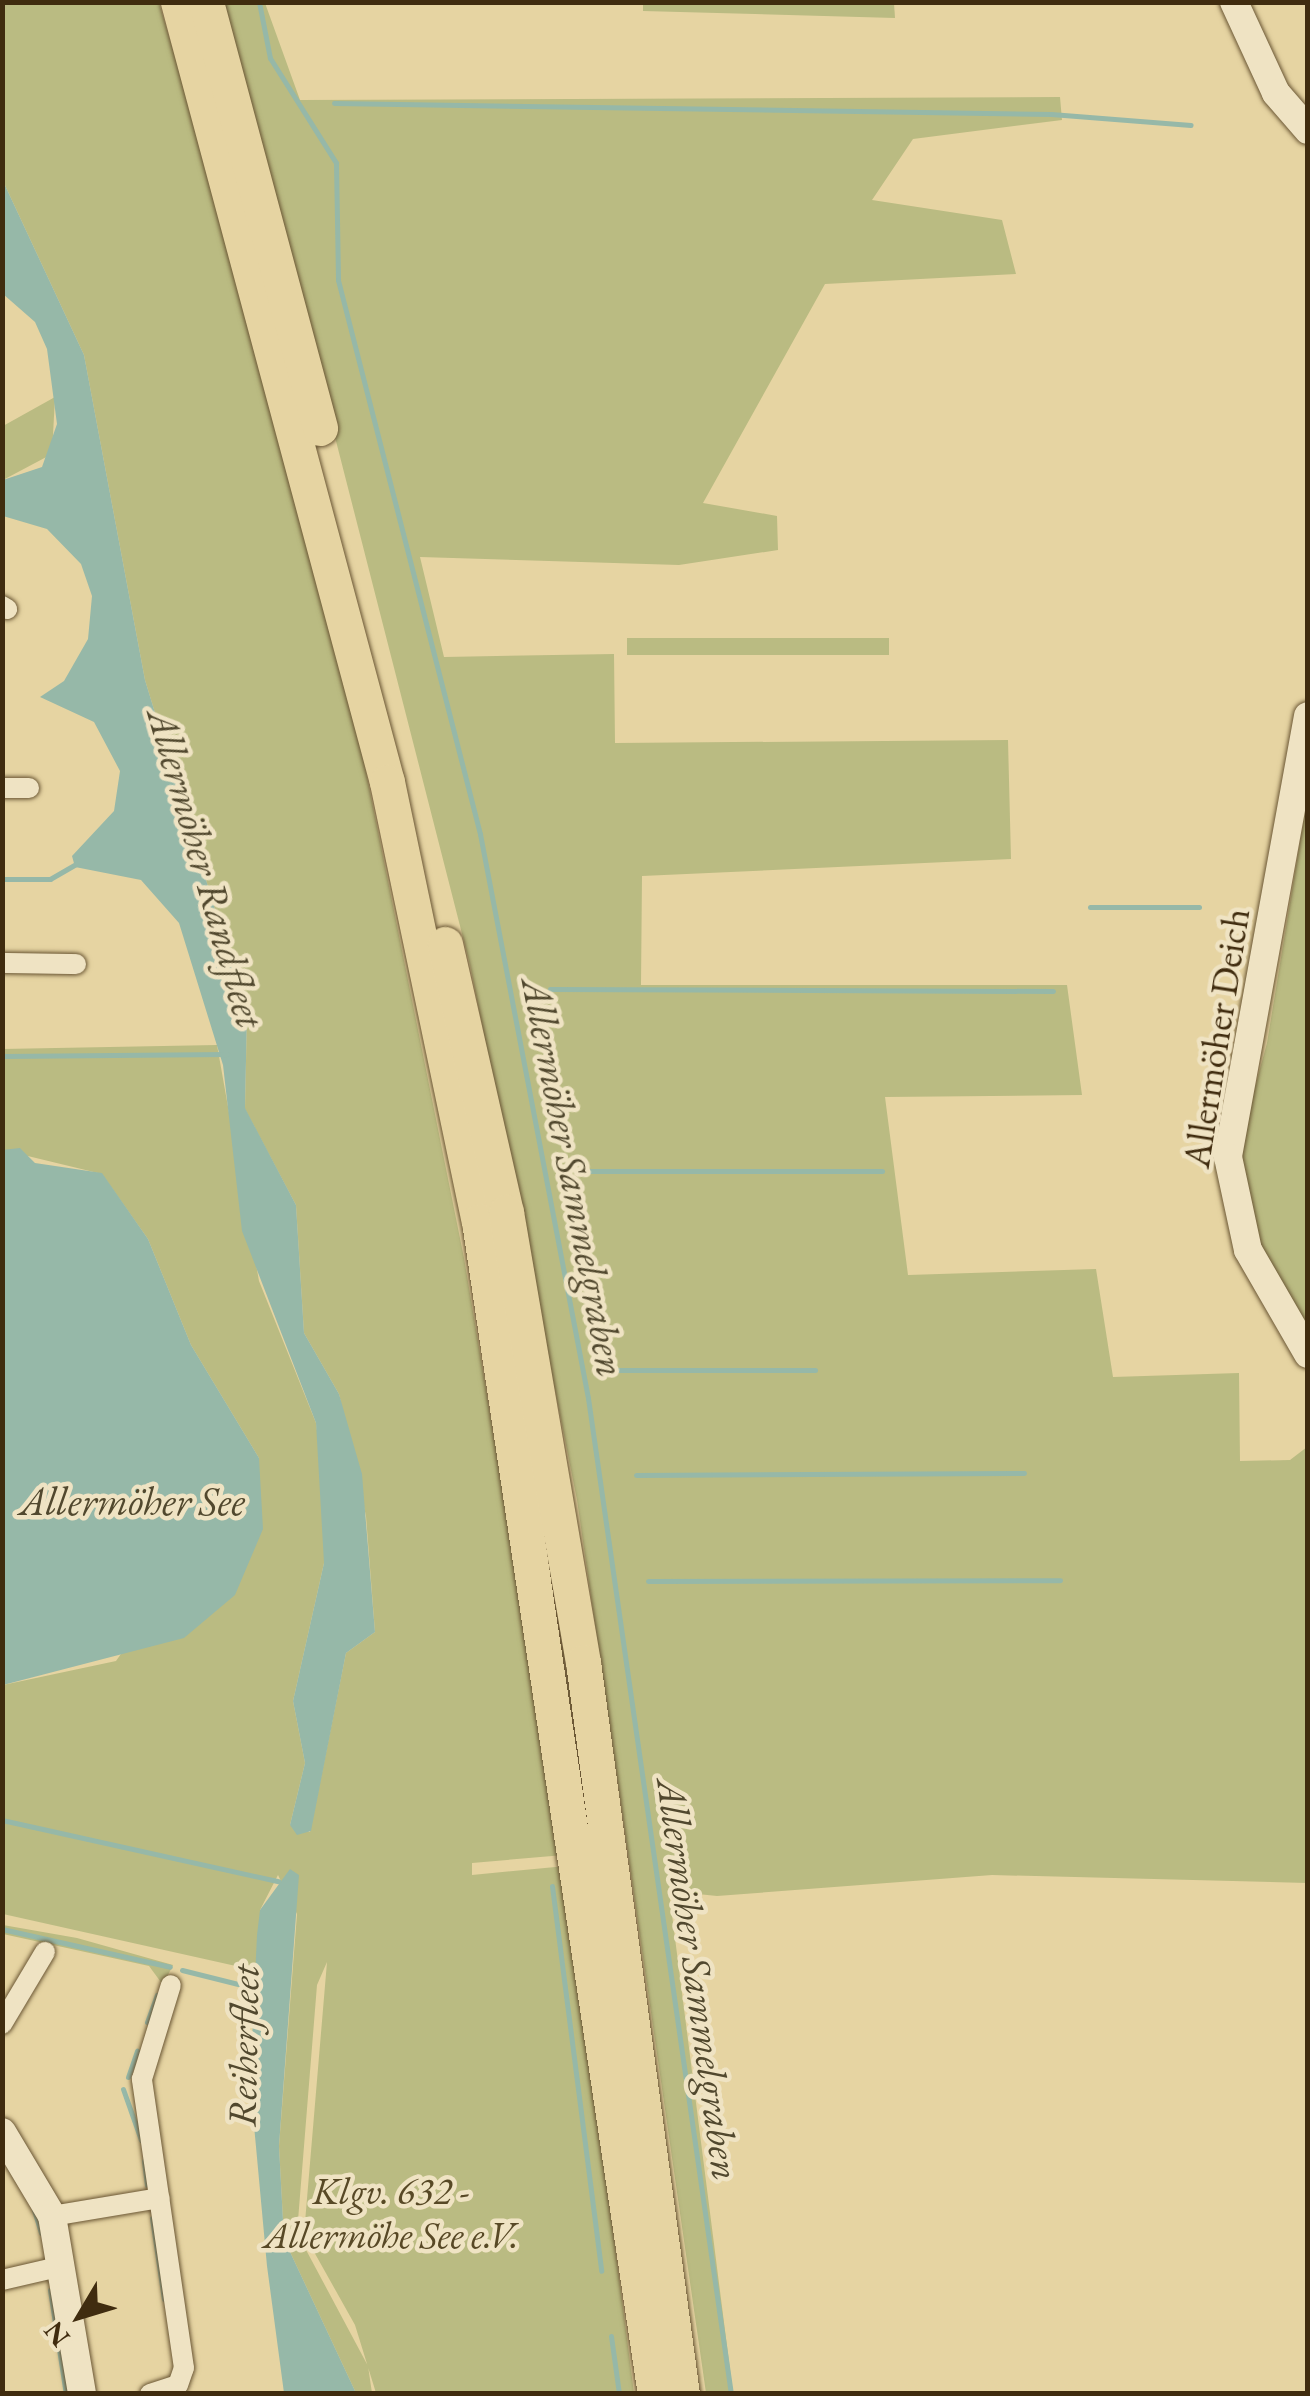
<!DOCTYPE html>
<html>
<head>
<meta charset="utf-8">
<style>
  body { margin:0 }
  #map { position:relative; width:1310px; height:2396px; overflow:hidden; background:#e6d4a2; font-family:"EB Garamond",serif }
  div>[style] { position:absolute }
  .green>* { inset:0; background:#babb82; transform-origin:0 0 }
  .water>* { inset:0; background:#96b8a8 }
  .stream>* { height:5px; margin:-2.5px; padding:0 2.5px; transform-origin:2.5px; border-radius:2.5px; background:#96b8a8 }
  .roads { filter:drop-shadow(0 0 2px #6a5634) drop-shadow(0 0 2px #6a5634) }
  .street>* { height:20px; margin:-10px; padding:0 10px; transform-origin:10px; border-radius:10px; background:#efe3c3 }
  .secondary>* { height:28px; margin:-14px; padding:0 14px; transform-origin:14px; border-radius:14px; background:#efe3c3 }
  .highway>* { height:35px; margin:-17.5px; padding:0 17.5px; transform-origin:17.5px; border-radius:17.5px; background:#e6d4a2 }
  span { translate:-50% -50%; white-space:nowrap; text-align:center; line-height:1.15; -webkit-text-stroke:9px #efe3c3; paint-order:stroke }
  .street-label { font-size:38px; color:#402c0f }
  .park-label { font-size:38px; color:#584926; font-style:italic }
  .water-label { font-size:40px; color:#51482e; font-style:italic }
  .frame { position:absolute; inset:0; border:5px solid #402c0f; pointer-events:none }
  .north { position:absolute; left:30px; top:2266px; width:100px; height:100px; -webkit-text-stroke:8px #efe3c3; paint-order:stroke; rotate:232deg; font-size:28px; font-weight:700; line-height:40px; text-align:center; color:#402c0f }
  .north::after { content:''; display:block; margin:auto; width:35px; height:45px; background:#402c0f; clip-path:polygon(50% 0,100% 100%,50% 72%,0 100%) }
</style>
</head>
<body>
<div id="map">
  <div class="green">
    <i style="clip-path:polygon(643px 2px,894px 3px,895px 18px,643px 11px)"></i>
    <i style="clip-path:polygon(3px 3px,159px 3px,221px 210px,360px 742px,464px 1258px,564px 1855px,472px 1863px,472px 1875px,566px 1866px,634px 2393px,376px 2393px,355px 2325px,304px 2234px,327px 1962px,317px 1985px,297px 2233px,368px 2366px,372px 2393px,356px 2393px,284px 2239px,279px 2146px,297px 1914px,278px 1875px,260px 1910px,263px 1972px,3px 1914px,3px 1685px,116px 1661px,259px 1458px,191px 1345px,148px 1239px,102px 1174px,3px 1150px,2px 1049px,217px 1045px,259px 1281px,316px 1423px,325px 1492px,324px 1563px,293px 1701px,305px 1763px,290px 1825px,310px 1832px,346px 1653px,375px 1632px,366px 1516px,339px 1394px,304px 1333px,296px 1205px,245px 1109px,247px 1014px,145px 680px,84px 355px,3px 181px)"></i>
    <i style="clip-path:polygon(224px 3px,265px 3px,300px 100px,1060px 97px,1062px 120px,913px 139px,872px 200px,1002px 220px,1016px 274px,825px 284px,703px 503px,777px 516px,778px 550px,679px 565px,420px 557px,444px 657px,614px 654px,615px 743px,1008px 740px,1011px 859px,642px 876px,641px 985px,1067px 985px,1082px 1095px,885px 1097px,908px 1275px,1096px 1269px,1113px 1377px,1239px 1373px,1240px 1461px,1290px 1460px,1307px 1447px,1307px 1883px,992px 1875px,717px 1896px,669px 1891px,733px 2393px,706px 2393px,577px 1500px,470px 965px)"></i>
    <i style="clip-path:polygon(55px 397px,52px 454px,3px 480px,3px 426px)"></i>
    <i style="left:627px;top:638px;width:262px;height:17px"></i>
    <i style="clip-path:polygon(1307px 799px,1307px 1343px,1273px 1288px,1236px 1157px,1267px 1043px)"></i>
    <i style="clip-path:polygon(3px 1925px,77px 1938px,173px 1965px,163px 1985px,149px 1966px,3px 1934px)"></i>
  </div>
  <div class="water">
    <i style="clip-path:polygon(3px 181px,84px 355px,145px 680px,247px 1014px,245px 1108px,296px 1205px,304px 1333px,339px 1394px,362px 1474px,375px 1632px,346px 1653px,311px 1831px,297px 1835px,290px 1825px,305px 1763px,293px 1701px,324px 1563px,316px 1423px,242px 1231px,223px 1065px,179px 923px,141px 880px,75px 867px,72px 856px,114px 811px,120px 771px,94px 722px,40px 697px,64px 681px,88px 639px,92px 596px,81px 564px,47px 529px,3px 516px,3px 480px,42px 467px,57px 424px,47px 349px,35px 322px,3px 294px)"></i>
    <i style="clip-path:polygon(20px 1148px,35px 1163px,102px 1173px,148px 1239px,191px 1345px,259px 1458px,263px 1529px,235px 1595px,184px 1638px,3px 1685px,2px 1150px)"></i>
    <i style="clip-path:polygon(290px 1869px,299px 1875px,279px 2146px,284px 2239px,356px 2393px,284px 2393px,267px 2266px,250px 2082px,257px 1935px,260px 1910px)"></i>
  </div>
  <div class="stream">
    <i style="left:259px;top:2px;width:57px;rotate:78.9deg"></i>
    <i style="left:270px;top:58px;width:124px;rotate:57.8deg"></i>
    <i style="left:336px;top:163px;width:117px;rotate:89deg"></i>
    <i style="left:338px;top:280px;width:572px;rotate:75.62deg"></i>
    <i style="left:480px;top:834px;width:574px;rotate:79.16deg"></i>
    <i style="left:588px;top:1398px;width:1006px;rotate:81.83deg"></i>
    <i style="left:334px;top:103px;width:717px;rotate:0.88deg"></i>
    <i style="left:1051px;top:114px;width:140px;rotate:4.5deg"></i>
    <i style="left:2px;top:879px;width:48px"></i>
    <i style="left:50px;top:879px;width:34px;rotate:-30deg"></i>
    <i style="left:1090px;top:907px;width:109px"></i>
    <i style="left:550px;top:989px;width:503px;rotate:0.23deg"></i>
    <i style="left:2px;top:1056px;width:225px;rotate:-0.5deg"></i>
    <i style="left:586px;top:1171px;width:296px"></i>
    <i style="left:617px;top:1370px;width:198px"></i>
    <i style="left:636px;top:1475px;width:388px;rotate:-0.3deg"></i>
    <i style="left:648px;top:1581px;width:412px;rotate:-0.1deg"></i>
    <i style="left:2px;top:1820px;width:283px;rotate:12.5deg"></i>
    <i style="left:552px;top:1886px;width:388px;rotate:82.7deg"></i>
    <i style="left:2px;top:1929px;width:172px;rotate:12.7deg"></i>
    <i style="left:182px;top:1970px;width:82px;rotate:14deg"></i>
    <i style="left:147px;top:2022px;width:29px;rotate:-70deg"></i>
    <i style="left:128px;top:2077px;width:28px;rotate:-71deg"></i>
    <i style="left:123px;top:2089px;width:54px;rotate:70.6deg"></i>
    <i style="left:144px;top:2161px;width:24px;rotate:83deg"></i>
    <i style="left:34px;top:2210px;width:24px;rotate:73deg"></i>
    <i style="left:152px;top:2218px;width:82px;rotate:81.6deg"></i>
    <i style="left:50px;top:2290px;width:105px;rotate:81.3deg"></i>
    <i style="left:611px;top:2336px;width:59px;rotate:82.1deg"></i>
  </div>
  <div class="roads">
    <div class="street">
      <i style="left:2px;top:606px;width:6px;rotate:31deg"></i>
      <i style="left:2px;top:788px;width:27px"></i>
      <i style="left:2px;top:963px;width:74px;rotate:0.8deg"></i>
      <i style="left:2px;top:2024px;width:84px;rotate:-59.2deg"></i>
      <i style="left:52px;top:2216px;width:109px;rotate:-9.5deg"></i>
      <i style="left:2px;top:2280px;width:62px;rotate:-13.1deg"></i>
      <i style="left:150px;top:2394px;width:29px;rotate:-18deg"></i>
      <i style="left:178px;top:2385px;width:18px;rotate:-71deg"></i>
      <i style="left:184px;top:2368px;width:292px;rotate:-98.3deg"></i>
      <i style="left:142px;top:2079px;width:98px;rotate:-72.9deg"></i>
    </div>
    <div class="secondary">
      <i style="left:1234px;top:2px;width:100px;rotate:65.2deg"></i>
      <i style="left:1276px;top:93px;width:49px;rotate:49.1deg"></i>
      <i style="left:1308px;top:716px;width:448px;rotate:100.3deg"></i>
      <i style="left:1228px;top:1157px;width:95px;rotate:77.9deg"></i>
      <i style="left:1248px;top:1250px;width:120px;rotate:60deg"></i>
      <i style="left:2px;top:2132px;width:98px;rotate:59.2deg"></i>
      <i style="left:52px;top:2216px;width:181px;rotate:80.4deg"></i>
    </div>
    <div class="highway">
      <i style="left:178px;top:2px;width:808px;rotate:75deg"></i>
      <i style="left:387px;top:782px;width:449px;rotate:78.2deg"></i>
      <i style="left:479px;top:1221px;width:1186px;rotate:81.47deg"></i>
      <i style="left:206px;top:2px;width:441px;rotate:75deg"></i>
      <i style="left:445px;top:944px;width:275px;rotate:77.2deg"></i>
      <i style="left:506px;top:1212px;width:457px;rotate:80.3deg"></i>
      <i style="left:583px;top:1662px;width:739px;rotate:82.3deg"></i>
    </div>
  </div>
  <div class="street-label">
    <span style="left:1216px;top:1038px;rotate:-81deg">Allermöher Deich</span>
  </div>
  <div class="park-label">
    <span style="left:391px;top:2213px">Klgv. 632 -<br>Allermöhe See e.V.</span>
  </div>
  <div class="water-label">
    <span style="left:206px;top:868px;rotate:74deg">Allermöher Randfleet</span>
    <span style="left:574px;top:1177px;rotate:79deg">Allermöher Sammelgraben</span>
    <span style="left:132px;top:1501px">Allermöher See</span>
    <span style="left:699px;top:1979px;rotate:82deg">Allermöher Sammelgraben</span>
    <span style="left:243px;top:2046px;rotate:-89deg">Reiherfleet</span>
  </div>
  <div class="frame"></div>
  <div class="north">N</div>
</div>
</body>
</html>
